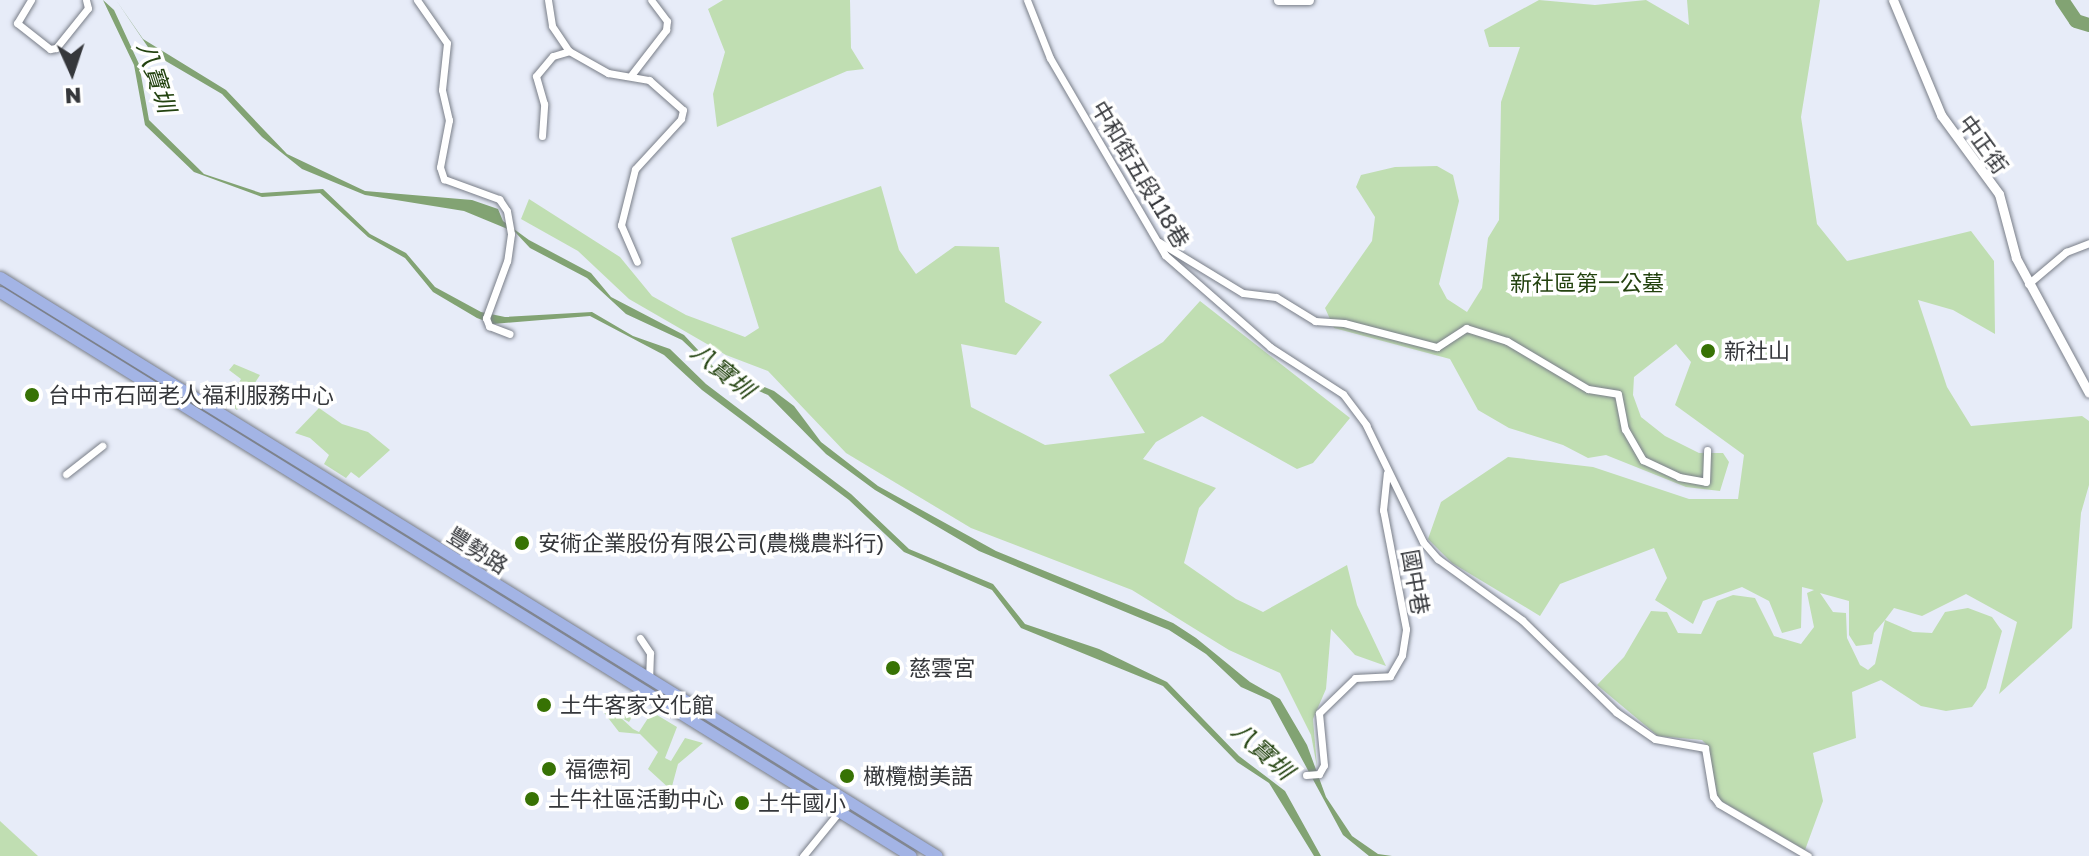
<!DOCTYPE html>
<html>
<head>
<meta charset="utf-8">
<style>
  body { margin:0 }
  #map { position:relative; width:2089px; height:856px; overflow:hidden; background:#e7ecf8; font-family:"Golos Text","Noto Sans TC",sans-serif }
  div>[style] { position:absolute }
  .green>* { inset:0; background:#c0deb2 }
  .water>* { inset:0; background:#82a373 }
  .river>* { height:14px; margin:-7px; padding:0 7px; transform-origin:7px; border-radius:7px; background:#82a373 }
  .roads { filter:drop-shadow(0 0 2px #797e88) drop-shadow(0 0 2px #797e88) }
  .minor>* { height:7px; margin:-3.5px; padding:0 3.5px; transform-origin:3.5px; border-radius:3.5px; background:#fff }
  .tertiary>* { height:9px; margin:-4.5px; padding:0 4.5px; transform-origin:4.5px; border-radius:4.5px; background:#fff }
  .primary>* { height:11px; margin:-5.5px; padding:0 5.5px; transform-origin:5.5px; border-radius:5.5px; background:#a3b4e5 }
  .dots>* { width:22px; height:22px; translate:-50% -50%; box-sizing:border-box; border:4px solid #fff; border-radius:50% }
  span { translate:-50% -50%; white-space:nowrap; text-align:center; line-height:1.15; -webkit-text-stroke:7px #fff; paint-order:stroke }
  .street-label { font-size:22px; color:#35373b }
  .park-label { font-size:22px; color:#23420f }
  .poi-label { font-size:22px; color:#35373b }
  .left { translate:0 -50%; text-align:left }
  .water-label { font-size:24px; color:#234310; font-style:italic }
  .north { position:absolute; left:32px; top:32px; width:80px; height:80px; -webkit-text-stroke:6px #fff; paint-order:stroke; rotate:177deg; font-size:22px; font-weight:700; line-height:32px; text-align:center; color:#35373b }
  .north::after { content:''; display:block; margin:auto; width:28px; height:36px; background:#35373b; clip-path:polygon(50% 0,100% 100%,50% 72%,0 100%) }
</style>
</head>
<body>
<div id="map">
  <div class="green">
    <i style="clip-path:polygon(723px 0,850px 0,851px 48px,864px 69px,847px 71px,717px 127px,713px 94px,725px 52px,708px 9px)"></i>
    <i style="clip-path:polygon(evenodd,1539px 0,1595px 5px,1646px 0,1689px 25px,1687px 0,1820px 0,1801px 117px,1817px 224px,1847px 261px,1971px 231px,1994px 261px,1995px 334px,1953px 310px,1918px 300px,1947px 387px,1971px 426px,2082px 416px,2089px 421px,2089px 485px,2081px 513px,2072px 628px,1999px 694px,2017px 622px,1966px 594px,1922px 616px,1894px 608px,1885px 620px,1913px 632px,1932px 633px,1945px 612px,1968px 608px,1992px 617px,2002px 631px,1986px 688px,1972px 707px,1946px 711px,1921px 706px,1881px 680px,1852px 692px,1856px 738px,1813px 753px,1823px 801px,1805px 850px,1718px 799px,1708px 746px,1702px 740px,1658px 736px,1597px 685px,1624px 657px,1651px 611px,1667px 612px,1678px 633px,1701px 634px,1717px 601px,1733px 595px,1755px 598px,1774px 636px,1801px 644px,1814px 627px,1807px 593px,1814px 590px,1802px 587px,1801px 628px,1782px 633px,1769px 601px,1742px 587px,1703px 601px,1693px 624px,1655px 600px,1667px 578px,1654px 548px,1560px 584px,1540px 616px,1452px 563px,1428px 539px,1441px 502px,1508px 457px,1593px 467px,1689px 499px,1738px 499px,1744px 455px,1675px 405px,1691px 362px,1676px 344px,1634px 377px,1633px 395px,1641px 417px,1665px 436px,1699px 453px,1723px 453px,1729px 462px,1720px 491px,1686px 487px,1606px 455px,1588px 458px,1563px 445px,1509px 428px,1478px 410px,1450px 359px,1334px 328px,1325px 308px,1372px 241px,1375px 217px,1356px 187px,1361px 175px,1395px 167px,1437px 166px,1453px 175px,1459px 201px,1439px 284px,1447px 299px,1467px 312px,1482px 288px,1488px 238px,1499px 220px,1501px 102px,1520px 47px,1489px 47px,1484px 30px,1539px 0,1820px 593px,1849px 601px,1849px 635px,1856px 646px,1872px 644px,1874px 633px,1885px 620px,1875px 664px,1868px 670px,1860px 665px,1847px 638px,1846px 613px,1833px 612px,1820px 593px)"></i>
    <i style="clip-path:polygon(881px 186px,899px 250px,916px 274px,955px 246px,999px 247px,1005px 302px,1042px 322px,1016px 355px,961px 344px,971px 407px,1045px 445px,1145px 433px,1109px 375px,1163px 342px,1200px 301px,1350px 418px,1313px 463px,1297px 469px,1202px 416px,1156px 442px,1143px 459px,1216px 488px,1199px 508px,1184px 563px,1236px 599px,1263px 612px,1347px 565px,1357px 605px,1386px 666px,1355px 655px,1331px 629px,1326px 689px,1313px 719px,1317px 767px,1311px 735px,1280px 673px,1229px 650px,1132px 590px,971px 528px,846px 453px,768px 371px,726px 355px,629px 299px,578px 251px,521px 219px,529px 199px,620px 257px,652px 296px,686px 315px,745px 337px,759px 328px,731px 238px)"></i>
    <i style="clip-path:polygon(234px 364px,260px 375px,237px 410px,227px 403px,241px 379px,229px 370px)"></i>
    <i style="clip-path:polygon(319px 408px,342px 424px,368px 432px,390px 450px,359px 478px,351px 472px,346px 478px,324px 464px,329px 455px,310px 438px,295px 433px)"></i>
    <i style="clip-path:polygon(620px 693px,640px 704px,629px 722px,620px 717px,633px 729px,639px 732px,652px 712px,677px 727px,665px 758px,671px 761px,685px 738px,703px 743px,678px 764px,671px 790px,648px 769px,658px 752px,640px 734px,619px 732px,602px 710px)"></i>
    <i style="clip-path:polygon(0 821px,38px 856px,0 856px)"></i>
  </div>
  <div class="water">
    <i style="clip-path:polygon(103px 0,114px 10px,139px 64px,149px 120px,204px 174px,261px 193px,323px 189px,370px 234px,406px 253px,435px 287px,481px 312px,505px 317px,592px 312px,633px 336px,670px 349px,706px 384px,851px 494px,909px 549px,993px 584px,1025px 624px,1099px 649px,1167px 682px,1239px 756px,1285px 791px,1321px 856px,1314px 856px,1269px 783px,1237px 762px,1163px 686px,1021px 628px,992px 590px,904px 552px,849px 500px,702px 390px,664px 355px,590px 316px,493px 324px,477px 318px,433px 292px,405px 258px,368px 237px,320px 193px,262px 197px,194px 172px,145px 125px,134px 65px)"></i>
    <i style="clip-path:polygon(116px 0,143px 39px,226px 90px,287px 154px,365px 191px,472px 200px,498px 209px,503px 221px,529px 240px,591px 273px,611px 297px,684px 335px,713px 366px,774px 391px,794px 406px,821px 442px,878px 486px,996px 551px,1173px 623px,1196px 638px,1250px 682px,1280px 699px,1307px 745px,1326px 797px,1352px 836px,1378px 854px,1392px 856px,1369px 856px,1343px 835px,1270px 700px,1241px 687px,1206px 654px,1169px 630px,979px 551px,875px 490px,826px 454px,768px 395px,717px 373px,682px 340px,626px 314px,587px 278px,530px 248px,515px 232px,464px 211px,365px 195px,302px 169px,262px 137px,222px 94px,152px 53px)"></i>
  </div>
  <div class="river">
    <i style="left:2062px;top:0;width:25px;rotate:56deg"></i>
    <i style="left:2076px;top:21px;width:14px;rotate:17deg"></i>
  </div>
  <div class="roads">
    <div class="minor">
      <i style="left:31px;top:0;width:27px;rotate:121deg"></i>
      <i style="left:17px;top:23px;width:42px;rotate:38.2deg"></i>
      <i style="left:50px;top:49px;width:6px;rotate:-9deg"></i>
      <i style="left:56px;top:48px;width:51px;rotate:-51.3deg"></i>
      <i style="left:88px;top:8px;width:8px;rotate:-104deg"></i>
      <i style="left:417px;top:0;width:52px;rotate:55.1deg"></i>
      <i style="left:447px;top:43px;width:47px;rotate:96.1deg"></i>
      <i style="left:442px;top:90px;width:31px;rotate:77deg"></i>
      <i style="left:449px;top:120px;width:48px;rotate:100.8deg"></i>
      <i style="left:440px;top:167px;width:13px;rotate:72deg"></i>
      <i style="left:444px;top:179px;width:59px;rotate:20deg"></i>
      <i style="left:499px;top:199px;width:14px;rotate:56deg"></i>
      <i style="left:507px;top:211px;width:23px;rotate:80deg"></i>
      <i style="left:511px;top:234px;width:27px;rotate:98deg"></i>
      <i style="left:507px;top:261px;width:61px;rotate:110.2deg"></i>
      <i style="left:486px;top:318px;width:9px;rotate:69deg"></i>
      <i style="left:489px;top:326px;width:22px;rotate:21deg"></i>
      <i style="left:548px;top:0;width:26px;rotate:81deg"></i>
      <i style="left:552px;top:26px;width:30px;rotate:56deg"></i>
      <i style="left:569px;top:51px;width:45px;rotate:29.4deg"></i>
      <i style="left:608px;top:73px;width:42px;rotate:9.7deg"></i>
      <i style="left:649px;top:80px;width:45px;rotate:41.4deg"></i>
      <i style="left:683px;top:110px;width:9px;rotate:103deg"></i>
      <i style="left:681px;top:119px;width:68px;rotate:132.6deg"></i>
      <i style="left:635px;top:169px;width:58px;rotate:104deg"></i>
      <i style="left:621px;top:225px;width:40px;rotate:66.6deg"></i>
      <i style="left:1027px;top:0;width:62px;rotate:68.4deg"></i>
      <i style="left:1050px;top:58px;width:228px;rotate:59.7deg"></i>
      <i style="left:1165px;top:255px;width:140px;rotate:41.2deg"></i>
      <i style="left:1270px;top:347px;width:87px;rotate:32.8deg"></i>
      <i style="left:1343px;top:394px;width:39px;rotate:53deg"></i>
      <i style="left:1366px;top:425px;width:130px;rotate:64deg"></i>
      <i style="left:1423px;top:542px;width:23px;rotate:49deg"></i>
      <i style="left:1438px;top:559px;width:104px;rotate:36deg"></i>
      <i style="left:1522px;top:620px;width:132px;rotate:44.4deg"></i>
      <i style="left:1616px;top:712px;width:47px;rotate:34.7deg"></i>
      <i style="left:1655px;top:739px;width:51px;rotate:10.2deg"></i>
      <i style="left:1705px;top:748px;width:49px;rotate:80.5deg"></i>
      <i style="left:1713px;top:796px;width:10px;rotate:53deg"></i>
      <i style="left:1719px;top:804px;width:103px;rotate:30.3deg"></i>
      <i style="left:632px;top:74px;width:56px;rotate:-52.3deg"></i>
      <i style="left:666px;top:30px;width:9px;rotate:-84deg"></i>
      <i style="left:667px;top:21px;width:26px;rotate:-127deg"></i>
      <i style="left:542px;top:136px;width:32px;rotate:-86deg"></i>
      <i style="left:544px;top:104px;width:29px;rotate:-106deg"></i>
      <i style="left:536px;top:76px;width:26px;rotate:-50deg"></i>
      <i style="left:553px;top:56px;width:17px;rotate:-17deg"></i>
      <i style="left:1159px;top:242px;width:98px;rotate:31.3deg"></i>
      <i style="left:1243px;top:293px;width:33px;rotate:7deg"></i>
      <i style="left:1276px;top:297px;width:46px;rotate:31.6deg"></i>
      <i style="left:1315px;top:321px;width:29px;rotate:4deg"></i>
      <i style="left:1344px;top:323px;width:96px;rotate:14.5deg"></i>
      <i style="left:1437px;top:347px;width:35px;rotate:-33deg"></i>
      <i style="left:1466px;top:328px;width:43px;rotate:17.6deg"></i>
      <i style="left:1507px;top:341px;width:94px;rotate:30.7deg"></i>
      <i style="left:1588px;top:389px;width:30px;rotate:9deg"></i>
      <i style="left:1618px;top:394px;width:36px;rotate:79deg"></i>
      <i style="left:1625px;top:429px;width:36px;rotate:60deg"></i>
      <i style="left:1643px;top:460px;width:40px;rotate:25deg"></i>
      <i style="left:1679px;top:477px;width:27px;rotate:10deg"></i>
      <i style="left:1706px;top:482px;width:32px;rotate:-88deg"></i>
      <i style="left:2028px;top:284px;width:50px;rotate:-40.1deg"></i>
      <i style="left:2066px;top:252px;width:25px;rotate:-21deg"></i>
      <i style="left:66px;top:474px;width:46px;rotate:-37.9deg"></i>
      <i style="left:640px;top:638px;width:18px;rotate:56deg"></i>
      <i style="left:650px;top:653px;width:25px;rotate:92deg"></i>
      <i style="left:1306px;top:775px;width:13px;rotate:-4deg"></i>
      <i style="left:1319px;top:774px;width:10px;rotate:-61deg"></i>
      <i style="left:1324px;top:765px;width:52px;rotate:-95.5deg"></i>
      <i style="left:1319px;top:713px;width:50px;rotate:-44.2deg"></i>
      <i style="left:1355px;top:678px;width:35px;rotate:-3deg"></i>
      <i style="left:1390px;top:676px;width:24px;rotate:-60deg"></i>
      <i style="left:1402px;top:655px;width:26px;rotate:-81deg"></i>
      <i style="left:1406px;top:629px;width:121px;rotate:-100.9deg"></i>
      <i style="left:1383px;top:510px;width:37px;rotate:-84deg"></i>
      <i style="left:803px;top:856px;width:70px;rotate:-50.8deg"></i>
    </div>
    <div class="tertiary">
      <i style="left:1278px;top:0;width:31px"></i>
      <i style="left:1893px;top:0;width:125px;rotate:67.3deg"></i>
      <i style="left:1941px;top:115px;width:98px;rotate:53.7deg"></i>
      <i style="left:1999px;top:194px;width:66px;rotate:75.1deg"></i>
      <i style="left:2016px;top:258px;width:153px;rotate:61.6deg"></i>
    </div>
    <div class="primary">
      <i style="left:0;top:277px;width:1101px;rotate:31.71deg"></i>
      <i style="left:0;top:292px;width:1071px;rotate:31.76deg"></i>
    </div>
  </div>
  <div class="dots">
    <i style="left:1708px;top:351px;background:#377204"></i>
    <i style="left:32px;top:395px;background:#377204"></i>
    <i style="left:522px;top:543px;background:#377204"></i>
    <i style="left:893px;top:668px;background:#377204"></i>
    <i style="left:544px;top:705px;background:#377204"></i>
    <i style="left:549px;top:769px;background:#377204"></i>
    <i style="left:847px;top:776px;background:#377204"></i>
    <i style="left:532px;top:799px;background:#377204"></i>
    <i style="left:742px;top:803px;background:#377204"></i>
  </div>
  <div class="street-label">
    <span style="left:1984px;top:144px;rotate:54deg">中正街</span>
    <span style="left:1141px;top:174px;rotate:59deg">中和街五段118巷</span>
    <span style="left:478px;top:550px;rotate:32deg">豐勢路</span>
    <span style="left:1416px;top:582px;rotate:80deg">國中巷</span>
  </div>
  <div class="park-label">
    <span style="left:1587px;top:283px">新社區第一公墓</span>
  </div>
  <div class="poi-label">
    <span class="left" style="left:1724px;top:351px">新社山</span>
    <span class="left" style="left:48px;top:395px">台中市石岡老人福利服務中心</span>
    <span class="left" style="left:538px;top:543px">安術企業股份有限公司(農機農料行)</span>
    <span class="left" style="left:909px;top:668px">慈雲宮</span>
    <span class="left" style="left:560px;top:705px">土牛客家文化館</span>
    <span class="left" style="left:565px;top:769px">福德祠</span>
    <span class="left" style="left:863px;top:776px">橄欖樹美語</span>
    <span class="left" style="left:548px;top:799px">土牛社區活動中心</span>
    <span class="left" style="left:758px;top:803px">土牛國小</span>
  </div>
  <div class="water-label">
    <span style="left:157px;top:77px;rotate:72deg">八寶圳</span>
    <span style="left:723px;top:370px;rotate:39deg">八寶圳</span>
    <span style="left:1263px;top:750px;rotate:42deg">八寶圳</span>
  </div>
  <div class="north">N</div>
</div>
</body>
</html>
